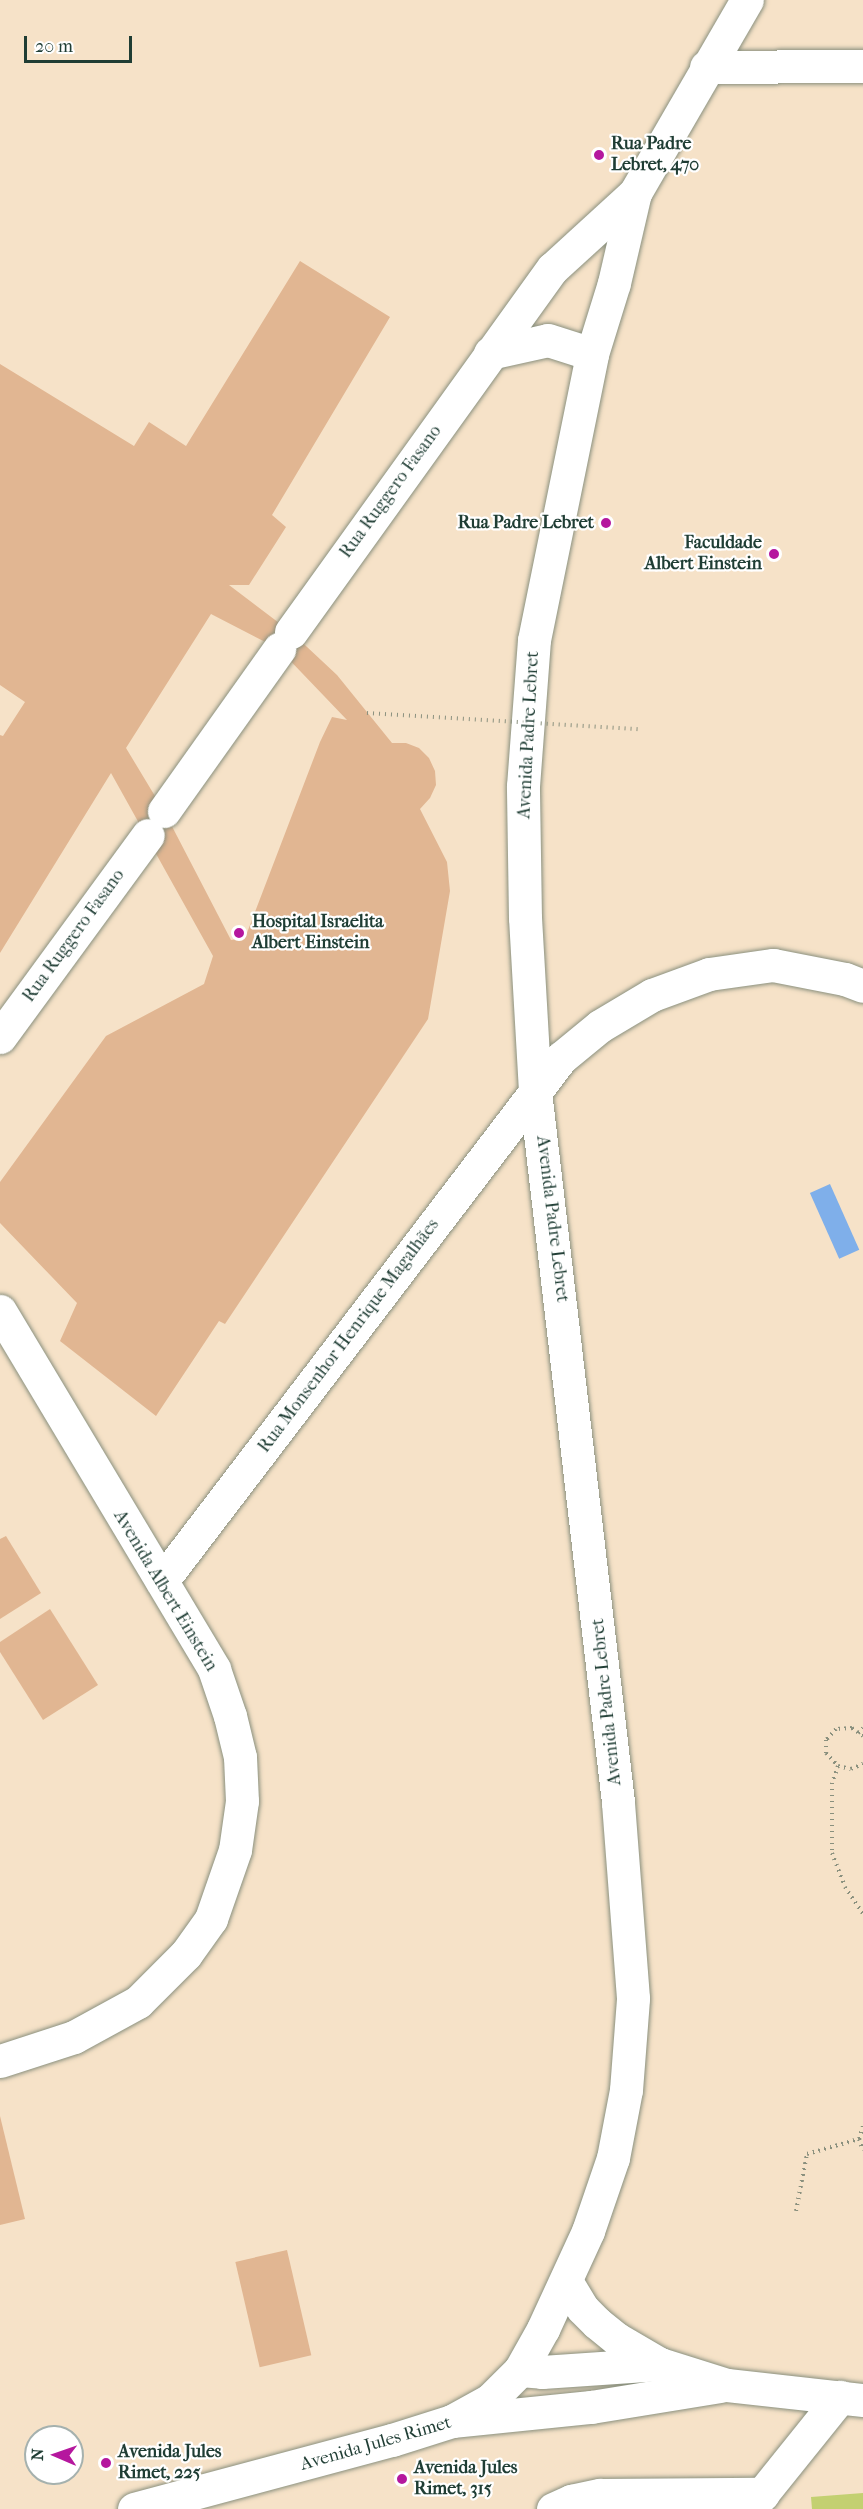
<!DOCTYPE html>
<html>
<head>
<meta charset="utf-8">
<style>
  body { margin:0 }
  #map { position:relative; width:863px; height:2509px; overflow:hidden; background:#f6e2c8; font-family:"IM FELL French Canon",serif }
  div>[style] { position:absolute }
  .green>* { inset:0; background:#c3d071 }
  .water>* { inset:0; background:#7fafea; transform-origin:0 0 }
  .building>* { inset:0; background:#e1b692; transform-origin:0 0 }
  .path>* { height:4px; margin-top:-2px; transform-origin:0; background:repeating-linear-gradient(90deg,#8a907e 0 1.5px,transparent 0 6px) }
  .roads { filter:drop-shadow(0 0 2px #8a907e) drop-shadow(0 0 2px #8a907e) }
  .minor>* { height:33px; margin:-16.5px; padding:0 16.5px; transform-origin:16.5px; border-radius:16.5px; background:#fff }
  .major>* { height:33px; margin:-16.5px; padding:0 16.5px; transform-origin:16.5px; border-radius:16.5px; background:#fff }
  .path-bridge>* { height:4px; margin-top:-2px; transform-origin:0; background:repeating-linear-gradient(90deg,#8a907e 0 1.5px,transparent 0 6px) }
  .dots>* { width:16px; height:16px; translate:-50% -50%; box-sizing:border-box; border:3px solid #fff; border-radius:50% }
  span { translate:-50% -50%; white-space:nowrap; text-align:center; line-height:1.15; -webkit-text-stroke:4.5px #fff; paint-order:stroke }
  .poi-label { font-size:18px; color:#1f3d34; font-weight:700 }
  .left { translate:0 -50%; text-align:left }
  .right { translate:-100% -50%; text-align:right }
  .street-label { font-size:18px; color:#1f3d34 }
  .north { position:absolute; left:24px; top:2425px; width:60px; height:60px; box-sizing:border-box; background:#fff; border:2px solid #a5b1ae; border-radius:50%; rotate:272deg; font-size:16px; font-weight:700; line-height:24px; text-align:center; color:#1f3d34 }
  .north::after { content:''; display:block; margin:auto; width:21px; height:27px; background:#b5179e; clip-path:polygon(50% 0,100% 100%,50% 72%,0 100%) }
  .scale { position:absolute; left:24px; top:36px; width:108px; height:27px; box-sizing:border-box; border:3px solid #1f3d34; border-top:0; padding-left:8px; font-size:18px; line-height:21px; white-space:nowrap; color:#1f3d34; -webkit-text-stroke:4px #fff; paint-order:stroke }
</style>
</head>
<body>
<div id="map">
  <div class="green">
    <i style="clip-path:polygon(863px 2493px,863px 2509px,812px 2509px,811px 2497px)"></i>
  </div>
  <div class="water">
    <i style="left:830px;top:1184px;width:72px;height:22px;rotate:66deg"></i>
  </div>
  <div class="building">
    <i style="clip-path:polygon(evenodd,300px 261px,390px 317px,272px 515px,286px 527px,249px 585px,229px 585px,291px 632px,337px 675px,392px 743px,406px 743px,419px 748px,429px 758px,435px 771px,436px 785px,430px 798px,420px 809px,447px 862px,450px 891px,428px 1019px,225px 1324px,219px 1321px,156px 1416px,60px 1341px,77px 1303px,0 1223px,0 1182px,106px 1036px,204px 984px,213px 956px,111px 773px,0 953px,0 735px,3px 736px,25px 702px,0 685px,0 364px,134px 446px,149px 422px,186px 446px,300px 261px,211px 614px,279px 649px,347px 720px,332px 717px,320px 742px,245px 938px,231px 940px,164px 811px,126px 748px,211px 614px)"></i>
    <i style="clip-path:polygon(6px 1536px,41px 1593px,0 1619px,0 1539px)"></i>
    <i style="clip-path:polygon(50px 1609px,98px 1685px,43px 1720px,0 1652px,0 1642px)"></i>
    <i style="clip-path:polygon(0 2116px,25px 2219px,0 2225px)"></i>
    <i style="left:287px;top:2250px;width:108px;height:53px;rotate:77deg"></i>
  </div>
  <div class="path">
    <i style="left:858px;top:1733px;width:7px;rotate:-45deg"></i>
    <i style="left:863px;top:1736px;width:14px;rotate:-144deg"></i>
    <i style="left:852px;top:1728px;width:16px;rotate:176deg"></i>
    <i style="left:836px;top:1729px;width:15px;rotate:132deg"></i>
    <i style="left:826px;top:1740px;width:13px;rotate:90deg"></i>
    <i style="left:826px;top:1753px;width:18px;rotate:47deg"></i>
    <i style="left:838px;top:1766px;width:13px;rotate:13deg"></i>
    <i style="left:851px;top:1769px;width:13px;rotate:-23deg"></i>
    <i style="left:838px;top:1766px;width:18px;rotate:109deg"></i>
    <i style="left:832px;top:1783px;width:70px;rotate:90deg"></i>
    <i style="left:832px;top:1853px;width:36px;rotate:69deg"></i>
    <i style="left:845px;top:1887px;width:32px;rotate:56deg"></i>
    <i style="left:863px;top:2126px;width:14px;rotate:107deg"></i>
    <i style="left:859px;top:2139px;width:12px;rotate:70deg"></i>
    <i style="left:796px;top:2211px;width:58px;rotate:-79.1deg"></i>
    <i style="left:807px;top:2154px;width:54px;rotate:-16.1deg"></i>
  </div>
  <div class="roads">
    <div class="minor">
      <i style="left:706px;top:67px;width:157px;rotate:-0.4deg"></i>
      <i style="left:490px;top:353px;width:59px;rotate:-12.6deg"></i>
      <i style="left:548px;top:340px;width:46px;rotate:17.7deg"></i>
      <i style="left:291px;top:632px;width:448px;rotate:-54.3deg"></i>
      <i style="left:553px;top:268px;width:111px;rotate:-42.4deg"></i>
      <i style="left:164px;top:811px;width:199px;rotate:-54.6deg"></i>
      <i style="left:0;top:1037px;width:250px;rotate:-53.8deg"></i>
      <i style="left:0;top:1311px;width:417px;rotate:59.1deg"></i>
      <i style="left:214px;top:1669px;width:50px;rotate:71.2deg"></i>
      <i style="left:230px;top:1716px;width:42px;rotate:76.3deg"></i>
      <i style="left:240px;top:1757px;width:44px;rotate:87.4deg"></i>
      <i style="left:242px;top:1801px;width:49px;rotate:98.1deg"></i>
      <i style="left:235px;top:1850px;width:73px;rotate:109.2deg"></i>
      <i style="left:211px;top:1919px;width:43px;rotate:125.5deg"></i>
      <i style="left:186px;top:1954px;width:68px;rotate:135deg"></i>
      <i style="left:138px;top:2002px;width:73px;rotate:151.3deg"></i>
      <i style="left:74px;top:2037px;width:78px;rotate:162deg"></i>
      <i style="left:162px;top:1581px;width:658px;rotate:-52.66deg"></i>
      <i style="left:561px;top:1058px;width:50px;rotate:-39.4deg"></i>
      <i style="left:600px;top:1026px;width:61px;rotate:-30.8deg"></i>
      <i style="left:652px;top:995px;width:61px;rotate:-20.2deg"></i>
      <i style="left:709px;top:974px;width:65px;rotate:-8deg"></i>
      <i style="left:773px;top:965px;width:73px;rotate:11deg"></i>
      <i style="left:845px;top:979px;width:19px;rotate:21deg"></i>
      <i style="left:520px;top:2370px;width:22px;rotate:5deg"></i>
      <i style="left:542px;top:2372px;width:118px;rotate:-3.9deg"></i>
      <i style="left:660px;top:2364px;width:70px;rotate:17.4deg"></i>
      <i style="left:727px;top:2385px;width:137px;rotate:6.3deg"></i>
      <i style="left:452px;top:2421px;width:140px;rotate:-5.8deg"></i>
      <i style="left:591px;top:2407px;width:131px;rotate:-9.2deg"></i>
      <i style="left:553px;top:2509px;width:20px;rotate:-24deg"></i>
      <i style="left:571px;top:2501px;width:30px;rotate:-12deg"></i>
      <i style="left:600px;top:2495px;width:163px;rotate:-0.4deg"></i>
      <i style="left:750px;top:2509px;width:144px;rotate:-51.2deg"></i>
    </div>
    <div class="major">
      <i style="left:566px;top:2281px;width:31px;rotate:59deg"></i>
      <i style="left:582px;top:2308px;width:21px;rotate:45deg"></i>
      <i style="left:597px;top:2323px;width:26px;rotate:39deg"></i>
      <i style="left:617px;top:2339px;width:50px;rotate:30.2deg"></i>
      <i style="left:134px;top:2509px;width:267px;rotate:-15deg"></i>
      <i style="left:392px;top:2440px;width:63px;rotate:-17.6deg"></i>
      <i style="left:452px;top:2421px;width:43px;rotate:-28.9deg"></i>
      <i style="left:490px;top:2400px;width:42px;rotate:-45deg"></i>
      <i style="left:520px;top:2370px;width:47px;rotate:-60.7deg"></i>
      <i style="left:543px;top:2329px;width:108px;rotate:-65.3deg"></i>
      <i style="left:588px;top:2231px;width:77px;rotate:-71.1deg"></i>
      <i style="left:613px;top:2158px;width:69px;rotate:-79.2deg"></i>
      <i style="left:626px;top:2090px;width:92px;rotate:-85.6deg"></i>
      <i style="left:633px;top:1998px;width:197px;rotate:-94.4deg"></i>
      <i style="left:618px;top:1802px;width:716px;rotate:-96.66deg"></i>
      <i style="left:535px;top:1091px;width:173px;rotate:-93.3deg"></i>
      <i style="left:525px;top:918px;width:132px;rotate:-90.9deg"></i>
      <i style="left:523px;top:786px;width:146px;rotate:-85.7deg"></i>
      <i style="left:534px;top:640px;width:292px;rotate:-78.5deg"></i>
      <i style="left:592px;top:354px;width:74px;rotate:-72.8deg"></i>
      <i style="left:614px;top:283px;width:92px;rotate:-76.9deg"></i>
      <i style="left:635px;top:193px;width:223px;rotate:-59.9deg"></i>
    </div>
  </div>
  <div class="path-bridge">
    <i style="left:367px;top:713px;width:273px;rotate:3.4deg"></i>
  </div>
  <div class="dots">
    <i style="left:599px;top:155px;background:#b5179e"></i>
    <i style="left:606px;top:523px;background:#b5179e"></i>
    <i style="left:774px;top:554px;background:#b5179e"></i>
    <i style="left:239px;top:933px;background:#b5179e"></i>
    <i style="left:106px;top:2463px;background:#b5179e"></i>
    <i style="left:402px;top:2479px;background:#b5179e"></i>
  </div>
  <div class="poi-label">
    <span class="left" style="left:611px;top:155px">Rua Padre<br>Lebret, 470</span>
    <span class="right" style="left:594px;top:523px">Rua Padre Lebret</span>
    <span class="right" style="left:762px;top:554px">Faculdade<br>Albert Einstein</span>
    <span class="left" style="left:252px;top:933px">Hospital Israelita<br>Albert Einstein</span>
    <span class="left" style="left:118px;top:2463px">Avenida Jules<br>Rimet, 225</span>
    <span class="left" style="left:414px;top:2479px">Avenida Jules<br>Rimet, 315</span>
  </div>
  <div class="street-label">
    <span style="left:391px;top:492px;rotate:-54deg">Rua Ruggero Fasano</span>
    <span style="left:529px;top:735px;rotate:-87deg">Avenida Padre Lebret</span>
    <span style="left:74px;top:936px;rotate:-54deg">Rua Ruggero Fasano</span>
    <span style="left:552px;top:1219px;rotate:83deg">Avenida Padre Lebret</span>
    <span style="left:349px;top:1336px;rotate:-53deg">Rua Monsenhor Henrique Magalhães</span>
    <span style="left:165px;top:1591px;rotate:59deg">Avenida Albert Einstein</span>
    <span style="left:607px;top:1702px;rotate:-96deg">Avenida Padre Lebret</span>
    <span style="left:376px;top:2444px;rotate:-16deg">Avenida Jules Rimet</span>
  </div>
  <div class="north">N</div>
  <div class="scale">20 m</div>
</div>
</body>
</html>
